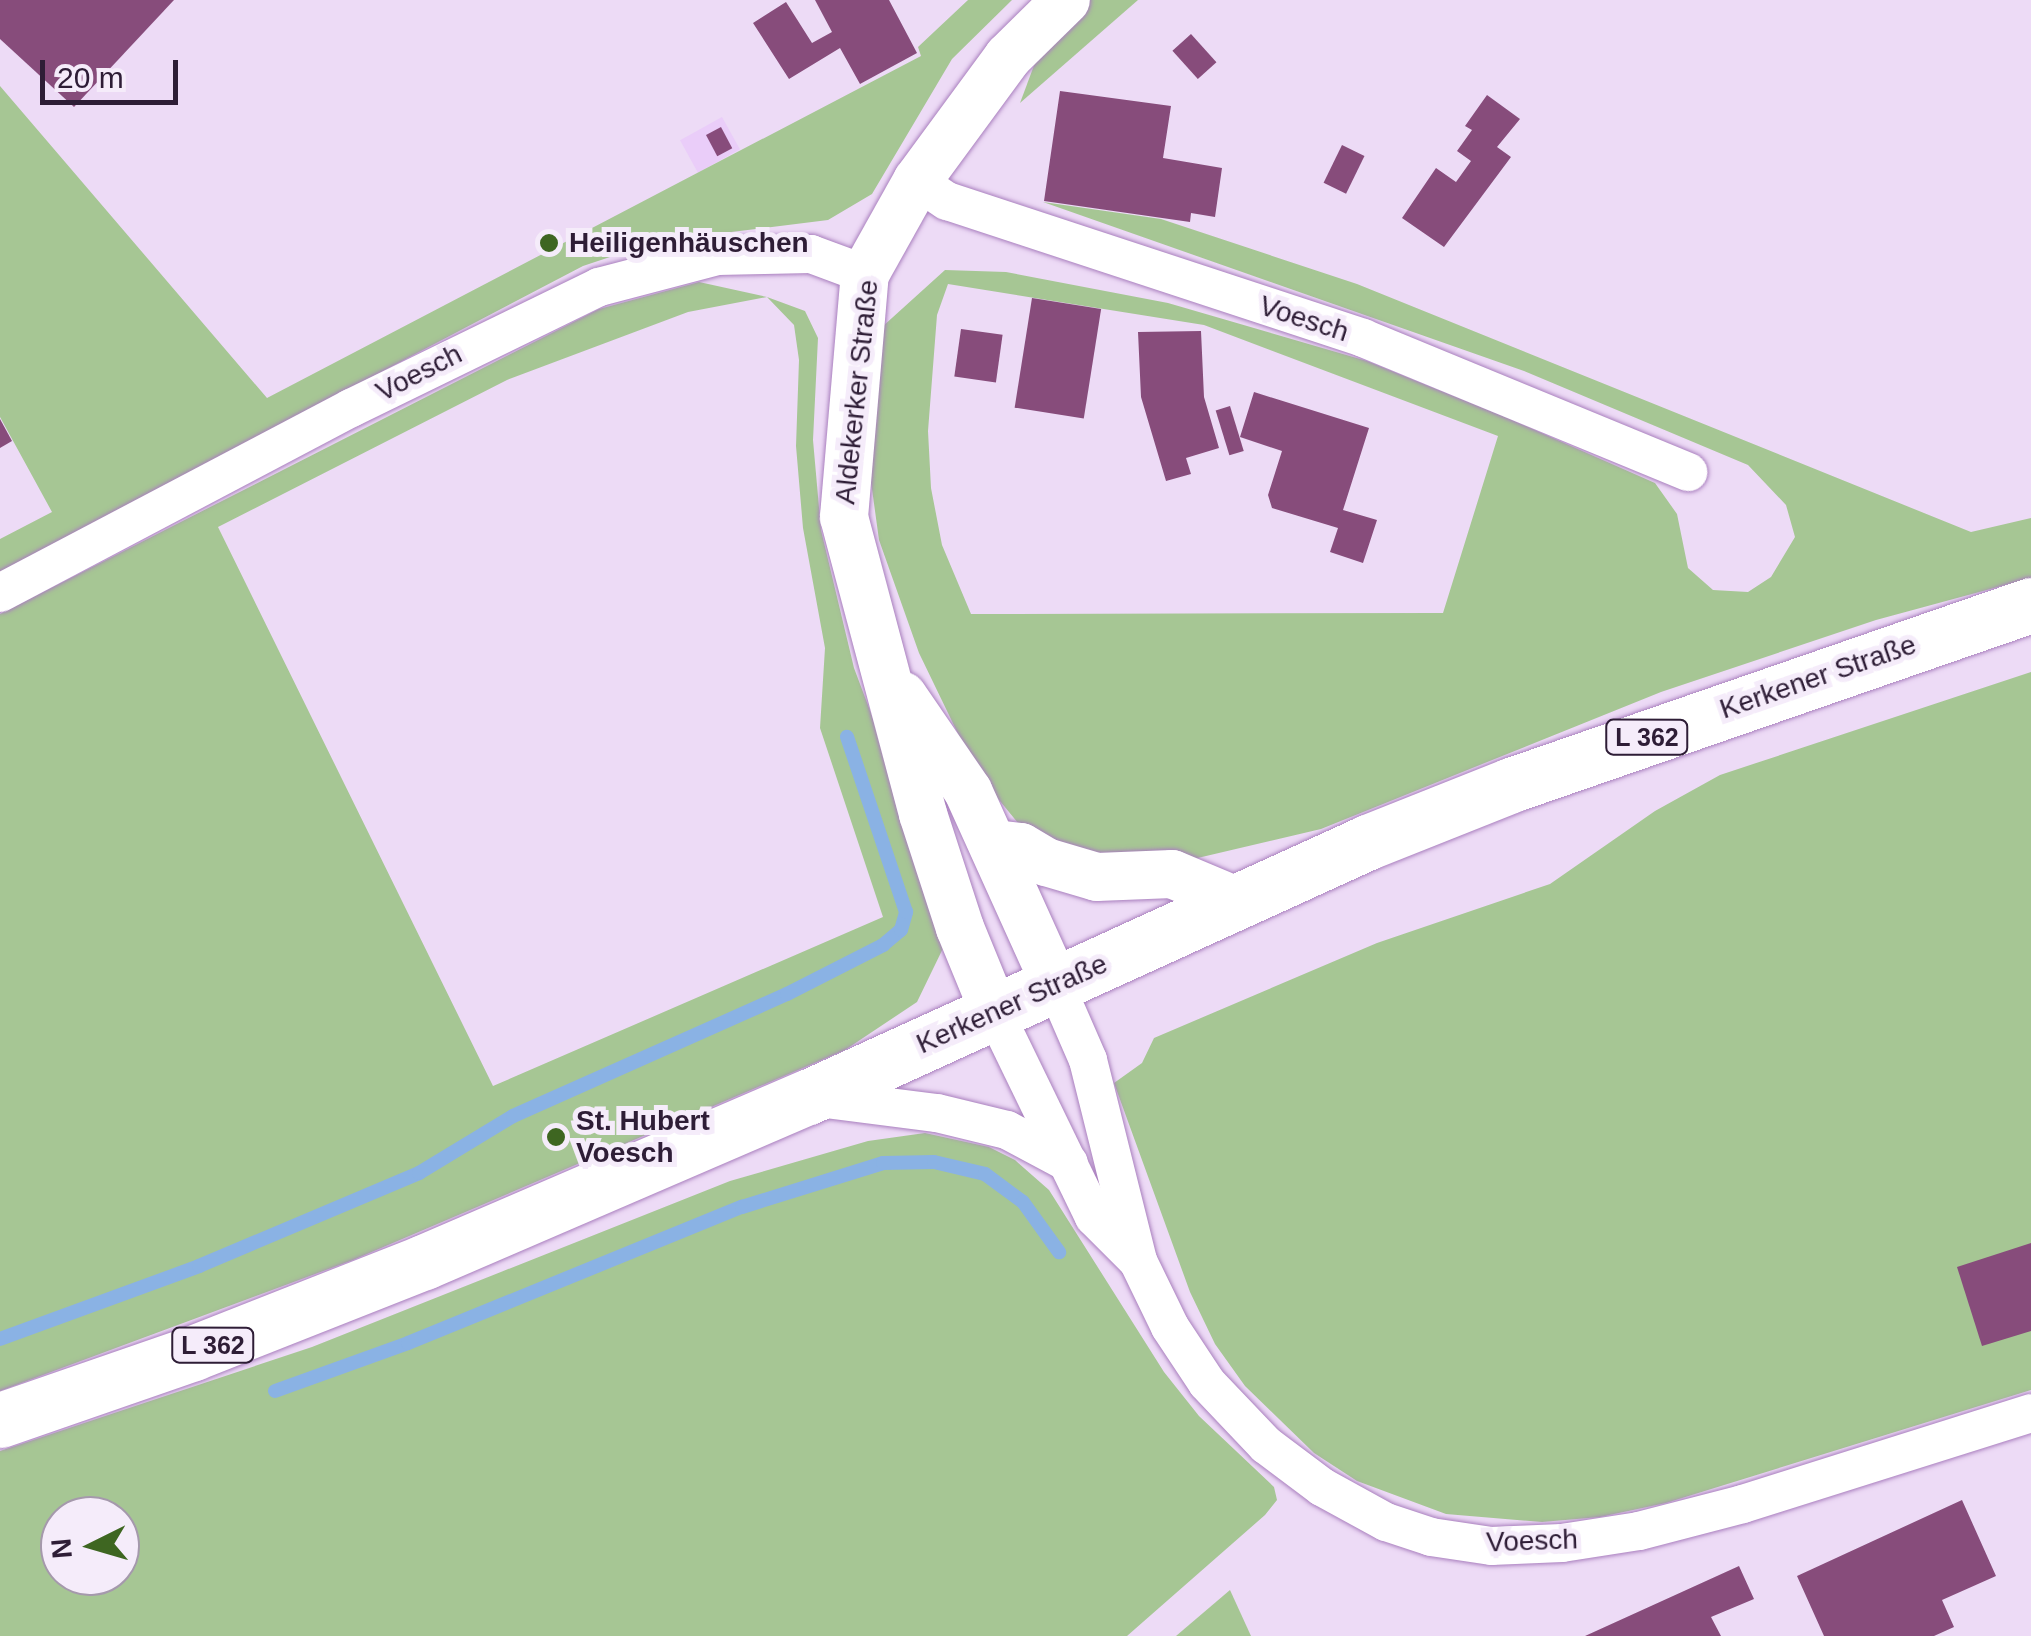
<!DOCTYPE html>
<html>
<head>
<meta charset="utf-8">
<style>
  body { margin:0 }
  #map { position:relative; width:2031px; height:1636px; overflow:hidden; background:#eddbf6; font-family:Arial,sans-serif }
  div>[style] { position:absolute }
  .built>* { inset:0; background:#eacdf9; transform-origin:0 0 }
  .green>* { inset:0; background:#a6c694 }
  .stream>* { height:14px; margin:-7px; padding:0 7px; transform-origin:7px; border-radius:7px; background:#8ab2e4 }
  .building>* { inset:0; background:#874c7b; transform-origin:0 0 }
  .roads { filter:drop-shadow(0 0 2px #a97fbe) drop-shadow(0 0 2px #a97fbe) }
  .minor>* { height:38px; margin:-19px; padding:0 19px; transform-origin:19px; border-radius:19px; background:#fff }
  .tertiary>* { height:48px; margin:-24px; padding:0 24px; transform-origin:24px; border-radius:24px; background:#fff }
  .primary>* { height:55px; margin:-27.5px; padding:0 27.5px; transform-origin:27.5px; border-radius:27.5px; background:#fff }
  .dots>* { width:28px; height:28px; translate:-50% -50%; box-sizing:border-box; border:5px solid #f5ecfa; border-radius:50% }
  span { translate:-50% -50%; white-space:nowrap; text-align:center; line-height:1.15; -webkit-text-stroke:10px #f5ecfa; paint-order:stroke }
  .shield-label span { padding:2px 8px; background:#f5ecfa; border:2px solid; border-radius:8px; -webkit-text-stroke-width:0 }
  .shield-label { font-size:25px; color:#2e1d36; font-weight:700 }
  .poi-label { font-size:28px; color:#2e1d36; font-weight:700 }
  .left { translate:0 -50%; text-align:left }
  .street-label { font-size:28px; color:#2e1d36 }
  .north { position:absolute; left:40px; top:1496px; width:100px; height:100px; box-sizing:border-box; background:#f5ecfa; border:2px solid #a599ac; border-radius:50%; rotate:265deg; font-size:28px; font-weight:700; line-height:40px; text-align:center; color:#2e1d36 }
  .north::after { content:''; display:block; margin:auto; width:35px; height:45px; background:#3e6621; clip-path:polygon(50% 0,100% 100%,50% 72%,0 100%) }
  .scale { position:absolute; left:40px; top:60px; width:138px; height:45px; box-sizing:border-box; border:5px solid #2e1d36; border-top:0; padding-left:12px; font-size:30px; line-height:35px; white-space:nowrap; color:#2e1d36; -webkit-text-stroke:8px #f5ecfa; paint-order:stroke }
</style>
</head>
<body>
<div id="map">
  <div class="built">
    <i style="left:722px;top:117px;width:37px;height:48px;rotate:61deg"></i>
  </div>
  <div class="green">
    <i style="clip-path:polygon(968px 0,1012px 0,952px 59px,872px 194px,828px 220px,658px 241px,583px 266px,0 572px,0 539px,52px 512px,0 417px,0 86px,267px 398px,921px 56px,918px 47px)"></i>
    <i style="clip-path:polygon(1080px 0,1138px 0,1020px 103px,1048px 28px)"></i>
    <i style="clip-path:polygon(evenodd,1043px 202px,1161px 219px,1357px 284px,1971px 532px,2031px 518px,2031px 578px,1876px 620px,1661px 692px,1321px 829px,1155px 868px,1096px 862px,1018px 823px,977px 773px,919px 653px,879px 540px,865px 438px,882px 327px,945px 270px,1006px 272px,1168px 303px,1367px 361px,1505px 417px,1655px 483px,1677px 514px,1688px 568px,1713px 590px,1748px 592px,1771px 577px,1795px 537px,1786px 505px,1748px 465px,1524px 371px,1043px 202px,948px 284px,1204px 325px,1498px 436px,1443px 613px,971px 614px,942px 545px,931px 488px,928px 431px,937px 315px,948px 284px)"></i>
    <i style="clip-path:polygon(evenodd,699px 282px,767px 297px,805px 311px,818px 338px,813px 440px,821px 530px,854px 668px,934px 881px,948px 938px,917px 1002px,845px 1050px,353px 1260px,0 1391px,0 614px,599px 309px,699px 282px,767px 297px,794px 325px,799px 360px,796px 446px,803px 528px,825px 648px,820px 728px,883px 917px,493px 1086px,218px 527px,507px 380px,688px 312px,767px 297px)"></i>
    <i style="clip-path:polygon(2031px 672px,2031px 1390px,1666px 1503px,1600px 1517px,1542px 1522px,1446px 1514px,1357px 1481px,1314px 1453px,1245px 1386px,1215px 1344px,1190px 1292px,1114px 1083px,1142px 1063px,1154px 1038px,1377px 943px,1550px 884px,1655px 811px,1720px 775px)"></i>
    <i style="clip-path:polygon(evenodd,925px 1133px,989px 1147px,1015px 1160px,1049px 1190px,1164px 1372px,1199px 1416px,1274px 1487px,1277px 1500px,1265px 1515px,1127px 1636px,0 1636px,0 1451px,312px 1347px,730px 1181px,868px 1141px,925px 1133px,60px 1516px,120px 1516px,120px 1576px,60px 1576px,60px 1516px)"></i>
    <i style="clip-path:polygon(1230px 1590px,1251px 1636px,1176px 1636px)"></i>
  </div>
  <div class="stream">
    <i style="left:0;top:1339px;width:212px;rotate:-20.1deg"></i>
    <i style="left:199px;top:1266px;width:239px;rotate:-22.9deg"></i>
    <i style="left:419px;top:1173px;width:110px;rotate:-31.2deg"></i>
    <i style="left:513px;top:1116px;width:300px;rotate:-24deg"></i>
    <i style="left:787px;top:994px;width:108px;rotate:-27deg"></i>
    <i style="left:883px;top:945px;width:23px;rotate:-40deg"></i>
    <i style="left:901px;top:930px;width:19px;rotate:-74deg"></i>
    <i style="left:906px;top:912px;width:185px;rotate:-108.6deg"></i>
    <i style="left:275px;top:1391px;width:141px;rotate:-19.8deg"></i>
    <i style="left:408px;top:1343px;width:361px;rotate:-22.2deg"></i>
    <i style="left:742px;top:1207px;width:148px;rotate:-17.3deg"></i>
    <i style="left:883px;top:1163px;width:51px;rotate:-1.1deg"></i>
    <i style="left:934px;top:1162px;width:52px;rotate:13.2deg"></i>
    <i style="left:985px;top:1174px;width:47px;rotate:36.4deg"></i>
    <i style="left:1023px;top:1202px;width:62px;rotate:54.2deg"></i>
  </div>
  <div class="building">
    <i style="clip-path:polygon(0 0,174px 0,74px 107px,0 39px)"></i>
    <i style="clip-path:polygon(815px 0,889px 0,917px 53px,860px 84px,840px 48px,789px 79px,753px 23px,786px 2px,812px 43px,832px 32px)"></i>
    <i style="left:1191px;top:34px;width:38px;height:25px;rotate:48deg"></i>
    <i style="clip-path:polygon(1060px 91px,1171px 106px,1163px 158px,1222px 168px,1215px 217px,1191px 213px,1190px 222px,1044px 201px)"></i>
    <i style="clip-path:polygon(1487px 95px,1520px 119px,1497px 147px,1511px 157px,1444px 247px,1402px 218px,1436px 168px,1456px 182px,1471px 161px,1457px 151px,1472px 130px,1465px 126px)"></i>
    <i style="left:721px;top:127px;width:24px;height:17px;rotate:62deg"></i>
    <i style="left:1342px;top:145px;width:25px;height:42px;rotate:26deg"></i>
    <i style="left:1032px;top:298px;width:70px;height:111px;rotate:9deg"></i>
    <i style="left:961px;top:329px;width:42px;height:48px;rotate:8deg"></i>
    <i style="clip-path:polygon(1201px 331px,1204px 397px,1219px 448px,1186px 458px,1191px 474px,1166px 481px,1141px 397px,1138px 332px)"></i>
    <i style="clip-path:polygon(1254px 392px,1369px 428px,1343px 510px,1377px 520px,1363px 563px,1330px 552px,1338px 528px,1272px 508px,1268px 495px,1282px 451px,1240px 437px)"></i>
    <i style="left:1230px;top:406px;width:47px;height:15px;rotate:73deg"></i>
    <i style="clip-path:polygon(0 419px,12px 441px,0 448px)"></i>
    <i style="clip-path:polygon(2031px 1243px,2031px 1331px,1982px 1346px,1957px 1267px)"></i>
    <i style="clip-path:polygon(1962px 1500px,1996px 1576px,1942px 1600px,1954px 1627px,1934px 1636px,1824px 1636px,1797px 1576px)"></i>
    <i style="clip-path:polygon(1739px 1566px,1754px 1599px,1711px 1617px,1721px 1636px,1585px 1636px)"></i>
  </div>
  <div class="roads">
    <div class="minor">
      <i style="left:917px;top:181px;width:36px;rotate:34deg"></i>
      <i style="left:947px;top:201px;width:438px;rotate:18.2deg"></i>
      <i style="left:1363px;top:338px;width:352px;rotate:22.4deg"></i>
      <i style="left:0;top:593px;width:397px;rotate:-27.8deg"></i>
      <i style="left:351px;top:408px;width:276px;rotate:-26deg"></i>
      <i style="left:599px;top:287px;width:122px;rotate:-14.7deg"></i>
      <i style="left:717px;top:256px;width:94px;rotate:-1.2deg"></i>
      <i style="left:811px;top:254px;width:58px;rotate:20.3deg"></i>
      <i style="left:1055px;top:984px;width:83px;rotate:66.5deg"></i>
      <i style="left:1088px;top:1060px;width:207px;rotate:76deg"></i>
      <i style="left:1138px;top:1261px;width:73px;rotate:64.1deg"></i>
      <i style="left:1170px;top:1327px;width:67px;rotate:56.5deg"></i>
      <i style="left:1207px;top:1383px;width:86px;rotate:46.4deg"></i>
      <i style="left:1266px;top:1445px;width:70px;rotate:36.9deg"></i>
      <i style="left:1322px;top:1487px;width:73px;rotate:28.7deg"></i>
      <i style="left:1386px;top:1522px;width:47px;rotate:18.4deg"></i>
      <i style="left:1431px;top:1537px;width:61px;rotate:8.5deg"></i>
      <i style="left:1491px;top:1546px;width:71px;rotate:-2.4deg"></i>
      <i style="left:1562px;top:1543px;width:78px;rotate:-8.9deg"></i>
      <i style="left:1639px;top:1531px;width:107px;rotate:-14.6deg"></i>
      <i style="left:1743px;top:1504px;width:302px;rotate:-17.5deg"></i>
      <i style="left:994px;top:1011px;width:229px;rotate:64.1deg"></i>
      <i style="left:1094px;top:1217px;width:62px;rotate:45deg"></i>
      <i style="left:810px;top:1097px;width:128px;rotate:7.2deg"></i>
      <i style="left:937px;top:1113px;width:72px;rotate:13.7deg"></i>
      <i style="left:1007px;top:1130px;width:70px;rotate:28deg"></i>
    </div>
    <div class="tertiary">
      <i style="left:903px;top:696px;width:115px;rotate:55.6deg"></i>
      <i style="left:968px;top:791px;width:212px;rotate:65.7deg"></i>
      <i style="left:995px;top:844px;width:26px;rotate:7deg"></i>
      <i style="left:1021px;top:847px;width:29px;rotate:31deg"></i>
      <i style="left:1046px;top:862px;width:53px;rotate:16.4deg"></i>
      <i style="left:1097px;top:877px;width:75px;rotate:-2.3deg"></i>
      <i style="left:1172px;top:874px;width:73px;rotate:22.7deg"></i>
      <i style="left:994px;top:1011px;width:90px;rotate:-112.3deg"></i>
      <i style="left:960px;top:928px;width:120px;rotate:-108deg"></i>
      <i style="left:923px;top:814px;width:307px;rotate:-104.9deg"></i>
      <i style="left:844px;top:517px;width:244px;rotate:-85.1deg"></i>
      <i style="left:865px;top:274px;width:107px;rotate:-60.8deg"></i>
      <i style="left:917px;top:181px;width:154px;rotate:-53.7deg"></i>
      <i style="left:1008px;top:57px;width:81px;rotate:-44.5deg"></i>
    </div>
    <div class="primary">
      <i style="left:0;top:1420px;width:204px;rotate:-19.1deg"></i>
      <i style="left:193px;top:1353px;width:248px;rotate:-21.5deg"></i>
      <i style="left:424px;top:1262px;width:418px;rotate:-23.3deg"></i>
      <i style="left:808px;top:1097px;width:615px;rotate:-24.48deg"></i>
      <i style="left:1368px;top:842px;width:154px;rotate:-21.7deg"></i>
      <i style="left:1511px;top:785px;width:550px;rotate:-19.09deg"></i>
    </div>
  </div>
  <div class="dots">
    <i style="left:549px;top:243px;background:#3e6621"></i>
    <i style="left:556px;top:1137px;background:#3e6621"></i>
  </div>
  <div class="shield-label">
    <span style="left:1647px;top:737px">L 362</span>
    <span style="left:213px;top:1345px">L 362</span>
  </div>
  <div class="poi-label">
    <span class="left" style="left:569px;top:243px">Heiligenhäuschen</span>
    <span class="left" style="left:576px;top:1137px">St. Hubert<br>Voesch</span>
  </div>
  <div class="street-label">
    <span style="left:1304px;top:319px;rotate:18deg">Voesch</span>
    <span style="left:419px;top:373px;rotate:-27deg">Voesch</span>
    <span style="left:857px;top:392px;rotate:-84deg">Aldekerker Straße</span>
    <span style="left:1818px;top:677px;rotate:-19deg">Kerkener Straße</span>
    <span style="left:1012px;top:1004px;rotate:-24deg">Kerkener Straße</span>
    <span style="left:1532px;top:1541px;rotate:-2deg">Voesch</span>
  </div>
  <div class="north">N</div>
  <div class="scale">20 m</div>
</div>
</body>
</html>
